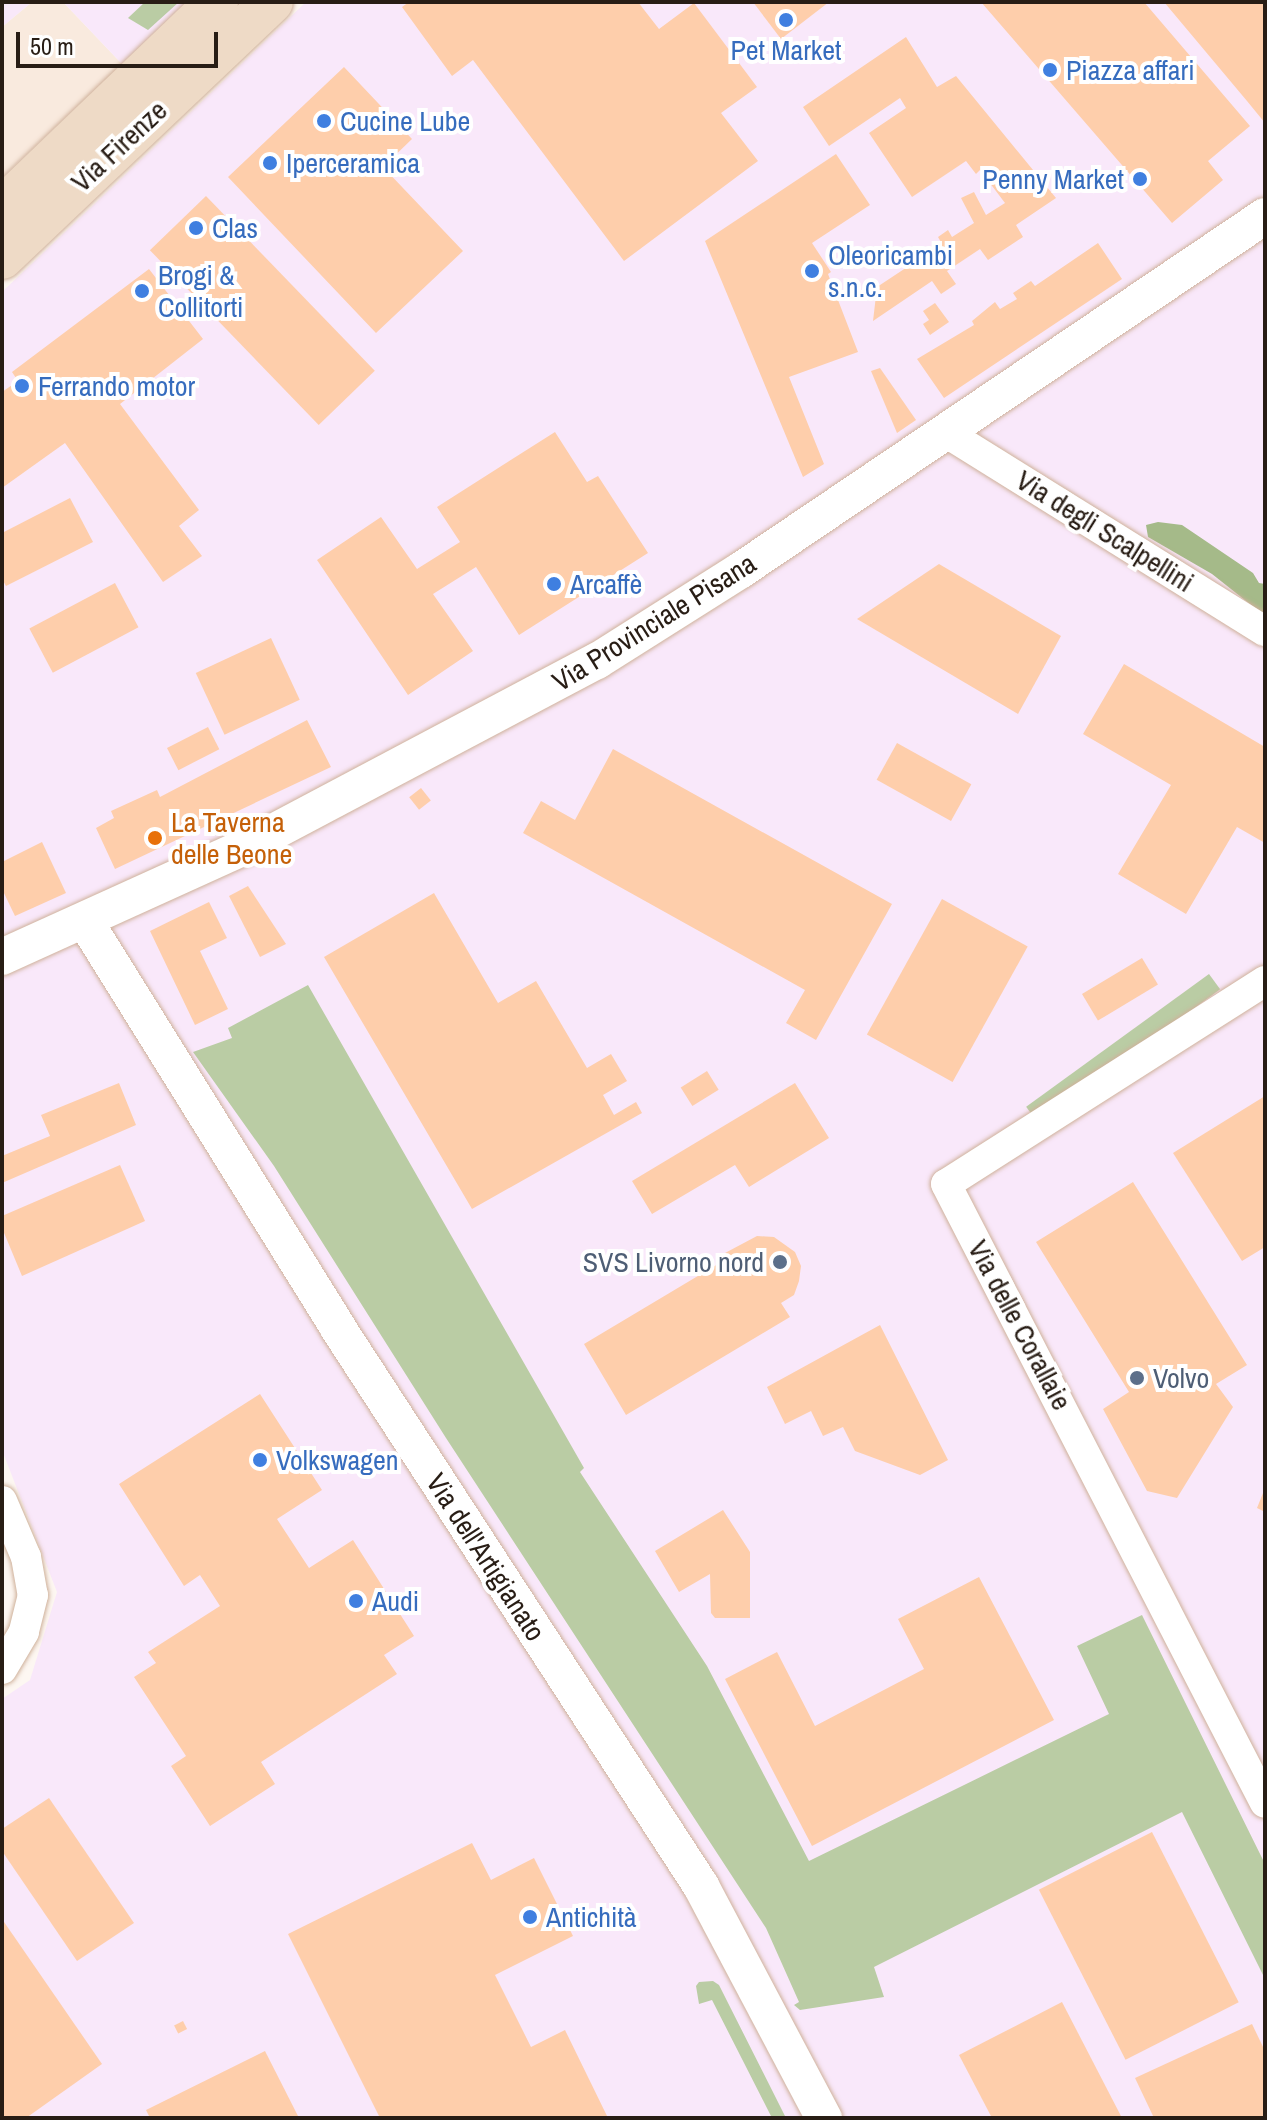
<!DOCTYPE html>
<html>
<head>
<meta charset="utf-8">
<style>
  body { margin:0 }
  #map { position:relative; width:1267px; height:2120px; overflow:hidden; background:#fdf7f2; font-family:"Archivo Narrow",sans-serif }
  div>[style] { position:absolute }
  .built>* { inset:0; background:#f9eade }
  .industrial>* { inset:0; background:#f9e8fa }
  .green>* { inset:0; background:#bacca4; transform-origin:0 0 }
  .forest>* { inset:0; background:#a5ba89 }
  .building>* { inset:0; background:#feceab; transform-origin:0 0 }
  .roads { filter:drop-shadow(0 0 2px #cfb19b) drop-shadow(0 0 2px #cfb19b) }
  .minor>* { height:30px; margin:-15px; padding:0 15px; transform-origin:15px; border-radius:15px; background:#fff }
  .tertiary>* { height:36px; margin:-18px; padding:0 18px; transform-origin:18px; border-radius:18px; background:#fff }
  .secondary>* { height:42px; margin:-21px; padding:0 21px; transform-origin:21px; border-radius:21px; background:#eedac6 }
  .dots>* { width:22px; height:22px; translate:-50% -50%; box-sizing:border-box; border:4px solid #fff; border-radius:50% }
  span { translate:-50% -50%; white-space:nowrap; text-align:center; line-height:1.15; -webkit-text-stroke:8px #fff; paint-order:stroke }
  .shop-label { font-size:28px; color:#366cbe }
  .left { translate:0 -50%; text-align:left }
  .right { translate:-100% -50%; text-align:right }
  .street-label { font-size:28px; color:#281d15 }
  .food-label { font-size:28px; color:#c56008 }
  .service-label { font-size:28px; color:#4e5e75 }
  .frame { position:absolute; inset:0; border:4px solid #281d15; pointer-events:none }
  .scale { position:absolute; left:16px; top:32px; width:202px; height:36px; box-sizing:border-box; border:4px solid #281d15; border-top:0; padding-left:10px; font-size:24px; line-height:28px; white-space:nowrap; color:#281d15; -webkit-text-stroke:6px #fff; paint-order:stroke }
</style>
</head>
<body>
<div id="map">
  <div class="built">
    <i style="clip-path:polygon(32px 2px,63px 2px,122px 64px,2px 177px,2px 27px)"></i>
  </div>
  <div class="industrial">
    <i style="clip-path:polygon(2px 2px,32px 2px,2px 27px)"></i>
    <i style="clip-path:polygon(63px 2px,189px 2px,122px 64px)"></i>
    <i style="clip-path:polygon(306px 2px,1265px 2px,1265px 2118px,2px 2118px,2px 1699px,30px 1680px,57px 1592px,2px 1450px,2px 292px)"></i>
  </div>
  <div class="green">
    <i style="clip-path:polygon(145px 2px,179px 2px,148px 30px,128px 18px)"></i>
    <i style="left:1209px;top:974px;width:19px;height:226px;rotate:54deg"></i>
    <i style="clip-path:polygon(308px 985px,584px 1468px,580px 1472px,707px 1666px,809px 1861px,1109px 1714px,1077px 1646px,1142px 1615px,1265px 1864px,1265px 1979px,1182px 1812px,874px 1967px,884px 1997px,800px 2010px,794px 2005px,799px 2002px,766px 1928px,446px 1438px,274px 1166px,193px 1052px,232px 1038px,228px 1028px)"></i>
    <i style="clip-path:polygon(713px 1981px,719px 1985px,786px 2118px,772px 2118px,712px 2000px,699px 2004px,696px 1986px,699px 1982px)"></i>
  </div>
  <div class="forest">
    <i style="clip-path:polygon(1158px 522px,1182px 525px,1253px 573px,1259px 583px,1265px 584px,1265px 616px,1212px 574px,1148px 537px,1146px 525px)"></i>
  </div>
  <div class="building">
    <i style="clip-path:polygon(409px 2px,638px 2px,659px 29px,694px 3px,757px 87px,721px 113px,758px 161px,624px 261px,473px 60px,452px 76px,402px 7px)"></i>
    <i style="clip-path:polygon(753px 2px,829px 2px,781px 39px)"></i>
    <i style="clip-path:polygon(981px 2px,1144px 2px,1250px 126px,1208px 161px,1223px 180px,1172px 223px)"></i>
    <i style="clip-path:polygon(1164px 2px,1265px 2px,1265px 123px,1247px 101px)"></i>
    <i style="clip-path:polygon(906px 37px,937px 87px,956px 76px,1056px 198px,1016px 225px,1023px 237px,988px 260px,980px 249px,947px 271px,956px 284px,941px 294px,932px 281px,873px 321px,877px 287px,942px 244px,938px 237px,948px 230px,952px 237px,974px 223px,961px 198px,974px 192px,986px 215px,1005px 203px,980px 170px,976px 174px,966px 161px,912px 197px,869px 133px,906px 108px,900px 98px,829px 146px,803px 107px)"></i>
    <i style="clip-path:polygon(344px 67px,412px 139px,383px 167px,463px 251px,376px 333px,228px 177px)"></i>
    <i style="clip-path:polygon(836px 154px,870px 205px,812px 243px,831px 272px,828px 274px,858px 352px,789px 377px,824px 464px,803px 477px,705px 241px)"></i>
    <i style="left:206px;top:196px;width:243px;height:78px;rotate:46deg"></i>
    <i style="clip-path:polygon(1098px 243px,1122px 279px,944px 398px,917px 359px,974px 325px,972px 321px,995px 302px,1000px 309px,1017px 299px,1013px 293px,1031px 281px,1035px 286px)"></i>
    <i style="clip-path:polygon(149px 269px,203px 339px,120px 404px,199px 510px,179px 526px,202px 556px,163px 582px,65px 443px,2px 488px,2px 392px,18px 381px,12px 372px)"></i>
    <i style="clip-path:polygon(935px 303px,949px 322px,930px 335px,923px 324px,929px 320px,923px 311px)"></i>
    <i style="clip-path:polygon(880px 368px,916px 420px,897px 433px,871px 371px)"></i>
    <i style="clip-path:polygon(555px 432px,587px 482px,598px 476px,648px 553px,519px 635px,476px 567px,433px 594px,473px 651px,408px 695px,317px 560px,381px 517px,417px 569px,460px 542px,437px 507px)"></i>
    <i style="clip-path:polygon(70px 498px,93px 542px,6px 586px,2px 579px,2px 533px)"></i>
    <i style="clip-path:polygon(939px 564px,1061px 636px,1018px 714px,857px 619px)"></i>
    <i style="left:115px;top:583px;width:50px;height:97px;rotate:62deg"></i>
    <i style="left:271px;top:638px;width:68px;height:83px;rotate:65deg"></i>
    <i style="clip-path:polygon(1124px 664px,1265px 747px,1265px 843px,1237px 827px,1186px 914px,1118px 874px,1171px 785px,1083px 734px)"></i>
    <i style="clip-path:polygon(307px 720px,331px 767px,115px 869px,96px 828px,114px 818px,111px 811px,157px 790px,160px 797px)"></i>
    <i style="left:208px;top:727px;width:25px;height:46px;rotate:63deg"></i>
    <i style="left:897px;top:743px;width:85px;height:42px;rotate:29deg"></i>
    <i style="clip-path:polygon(613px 749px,892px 904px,816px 1040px,786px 1023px,805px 990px,523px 833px,541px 801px,575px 820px)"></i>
    <i style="left:421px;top:788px;width:16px;height:15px;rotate:52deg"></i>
    <i style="clip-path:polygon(42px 842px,66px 893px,15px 916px,2px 889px,2px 862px)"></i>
    <i style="clip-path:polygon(248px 886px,286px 944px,260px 957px,229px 896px)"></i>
    <i style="clip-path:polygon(434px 893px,498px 1003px,536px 981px,587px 1068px,611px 1054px,627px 1081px,603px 1095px,614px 1115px,636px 1102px,642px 1113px,472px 1209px,324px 957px)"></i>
    <i style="left:942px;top:899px;width:98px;height:155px;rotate:29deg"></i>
    <i style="clip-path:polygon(209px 902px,227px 938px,200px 951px,228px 1009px,195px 1025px,150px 931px)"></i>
    <i style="left:1142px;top:958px;width:31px;height:70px;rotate:59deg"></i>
    <i style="left:707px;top:1071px;width:22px;height:31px;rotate:58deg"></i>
    <i style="clip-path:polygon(119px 1083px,136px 1125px,2px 1183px,2px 1156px,50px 1136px,41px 1115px)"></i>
    <i style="clip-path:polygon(795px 1083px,829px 1138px,749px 1187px,735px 1165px,652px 1214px,632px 1181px)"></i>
    <i style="clip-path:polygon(1265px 1096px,1265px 1247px,1242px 1261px,1173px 1153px)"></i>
    <i style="clip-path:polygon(120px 1165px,145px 1221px,22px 1276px,2px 1228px,2px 1216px)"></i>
    <i style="clip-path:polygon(1133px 1182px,1247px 1365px,1216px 1384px,1233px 1407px,1177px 1498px,1147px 1491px,1103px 1409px,1129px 1392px,1036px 1242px)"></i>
    <i style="clip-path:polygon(757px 1236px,774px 1237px,795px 1252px,801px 1266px,799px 1281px,794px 1295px,781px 1303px,790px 1317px,626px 1415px,584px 1344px,728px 1258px,725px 1253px)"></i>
    <i style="clip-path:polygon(880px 1325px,948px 1460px,920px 1475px,855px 1451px,843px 1427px,823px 1436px,811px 1411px,785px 1424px,767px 1387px)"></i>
    <i style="clip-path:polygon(260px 1394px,322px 1490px,277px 1519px,309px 1568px,353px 1540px,414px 1636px,384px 1655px,397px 1674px,261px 1762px,275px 1784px,210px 1826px,171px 1766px,186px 1756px,134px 1677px,156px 1663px,148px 1652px,220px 1606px,200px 1575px,184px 1586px,119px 1484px)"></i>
    <i style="clip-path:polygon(1265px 1488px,1265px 1512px,1257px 1508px)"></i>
    <i style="clip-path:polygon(723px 1510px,750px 1552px,750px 1618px,715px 1618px,711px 1613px,710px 1574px,679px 1592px,655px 1551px)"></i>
    <i style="clip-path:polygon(979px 1577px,1054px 1720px,812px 1846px,725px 1679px,777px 1652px,815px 1726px,924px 1669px,898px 1619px)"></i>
    <i style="clip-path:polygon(49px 1798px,134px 1923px,77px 1961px,2px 1851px,2px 1829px)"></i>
    <i style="left:1152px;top:1832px;width:191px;height:127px;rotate:63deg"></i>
    <i style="clip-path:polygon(472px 1843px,491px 1880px,534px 1858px,573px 1936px,495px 1975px,531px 2047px,565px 2030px,608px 2118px,380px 2118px,288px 1934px)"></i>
    <i style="clip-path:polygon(2px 1919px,102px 2064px,26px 2118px,2px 2118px)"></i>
    <i style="clip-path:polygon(1062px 2002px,1122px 2118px,992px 2118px,959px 2055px)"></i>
    <i style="left:183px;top:2021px;width:9px;height:10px;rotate:63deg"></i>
    <i style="clip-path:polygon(1252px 2024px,1265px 2051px,1265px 2118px,1154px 2118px,1135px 2078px)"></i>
    <i style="clip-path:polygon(265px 2051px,299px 2118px,150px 2118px,146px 2110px)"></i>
  </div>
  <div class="roads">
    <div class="minor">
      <i style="left:945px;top:432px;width:377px;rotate:31.9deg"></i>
      <i style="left:1265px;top:981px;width:378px;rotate:147.5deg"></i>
      <i style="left:946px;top:1184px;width:696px;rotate:62.74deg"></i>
      <i style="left:2px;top:1501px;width:61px;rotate:66.8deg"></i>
      <i style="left:26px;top:1557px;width:39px;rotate:80deg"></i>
      <i style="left:33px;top:1595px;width:38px;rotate:104deg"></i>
      <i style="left:24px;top:1632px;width:43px;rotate:120.7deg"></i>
    </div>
    <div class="tertiary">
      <i style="left:85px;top:921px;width:479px;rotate:58.1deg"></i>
      <i style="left:338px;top:1328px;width:666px;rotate:56.95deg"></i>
      <i style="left:701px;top:1886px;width:263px;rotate:62.1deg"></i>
      <i style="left:2px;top:957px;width:269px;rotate:-24.4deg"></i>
      <i style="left:247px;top:846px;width:396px;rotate:-27.9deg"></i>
      <i style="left:597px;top:661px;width:170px;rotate:-32.3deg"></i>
      <i style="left:741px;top:570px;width:632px;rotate:-34.04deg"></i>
    </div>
    <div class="secondary">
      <i style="left:2px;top:208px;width:298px;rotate:-43.8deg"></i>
      <i style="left:2px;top:258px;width:372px;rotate:-43.5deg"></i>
    </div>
  </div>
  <div class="dots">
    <i style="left:786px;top:20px;background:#3f7fe0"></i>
    <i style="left:1050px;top:70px;background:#3f7fe0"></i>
    <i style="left:324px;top:121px;background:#3f7fe0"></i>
    <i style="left:270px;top:163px;background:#3f7fe0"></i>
    <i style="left:1140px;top:179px;background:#3f7fe0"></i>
    <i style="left:196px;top:228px;background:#3f7fe0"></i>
    <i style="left:812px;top:271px;background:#3f7fe0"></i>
    <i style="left:142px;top:291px;background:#3f7fe0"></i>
    <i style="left:22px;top:386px;background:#3f7fe0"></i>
    <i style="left:554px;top:584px;background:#3f7fe0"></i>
    <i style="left:155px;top:838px;background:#e8710a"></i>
    <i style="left:780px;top:1262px;background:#5c6f8a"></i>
    <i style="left:1137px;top:1378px;background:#5c6f8a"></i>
    <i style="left:260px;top:1460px;background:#3f7fe0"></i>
    <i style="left:356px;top:1601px;background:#3f7fe0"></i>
    <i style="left:530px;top:1917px;background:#3f7fe0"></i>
  </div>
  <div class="shop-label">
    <span style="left:786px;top:50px">Pet Market</span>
    <span class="left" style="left:1066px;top:70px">Piazza affari</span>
    <span class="left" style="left:340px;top:121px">Cucine Lube</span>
    <span class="left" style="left:286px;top:163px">Iperceramica</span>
    <span class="right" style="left:1124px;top:179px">Penny Market</span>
    <span class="left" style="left:212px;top:228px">Clas</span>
    <span class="left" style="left:828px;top:271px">Oleoricambi<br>s.n.c.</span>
    <span class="left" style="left:158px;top:291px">Brogi &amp;<br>Collitorti</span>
    <span class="left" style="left:38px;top:386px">Ferrando motor</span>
    <span class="left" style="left:570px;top:584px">Arcaffè</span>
    <span class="left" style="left:276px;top:1460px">Volkswagen</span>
    <span class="left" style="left:372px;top:1601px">Audi</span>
    <span class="left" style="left:546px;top:1917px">Antichità</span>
  </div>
  <div class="street-label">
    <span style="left:119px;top:146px;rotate:-43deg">Via Firenze</span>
    <span style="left:1105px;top:531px;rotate:32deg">Via degli Scalpellini</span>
    <span style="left:654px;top:622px;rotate:-32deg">Via Provinciale Pisana</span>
    <span style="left:1020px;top:1325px;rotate:62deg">Via delle Corallaie</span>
    <span style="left:486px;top:1557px;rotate:57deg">Via dell'Artigianato</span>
  </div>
  <div class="food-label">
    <span class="left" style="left:171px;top:838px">La Taverna<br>delle Beone</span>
  </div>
  <div class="service-label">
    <span class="right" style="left:764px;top:1262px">SVS Livorno nord</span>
    <span class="left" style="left:1153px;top:1378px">Volvo</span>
  </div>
  <div class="frame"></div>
  <div class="scale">50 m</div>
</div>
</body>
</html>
